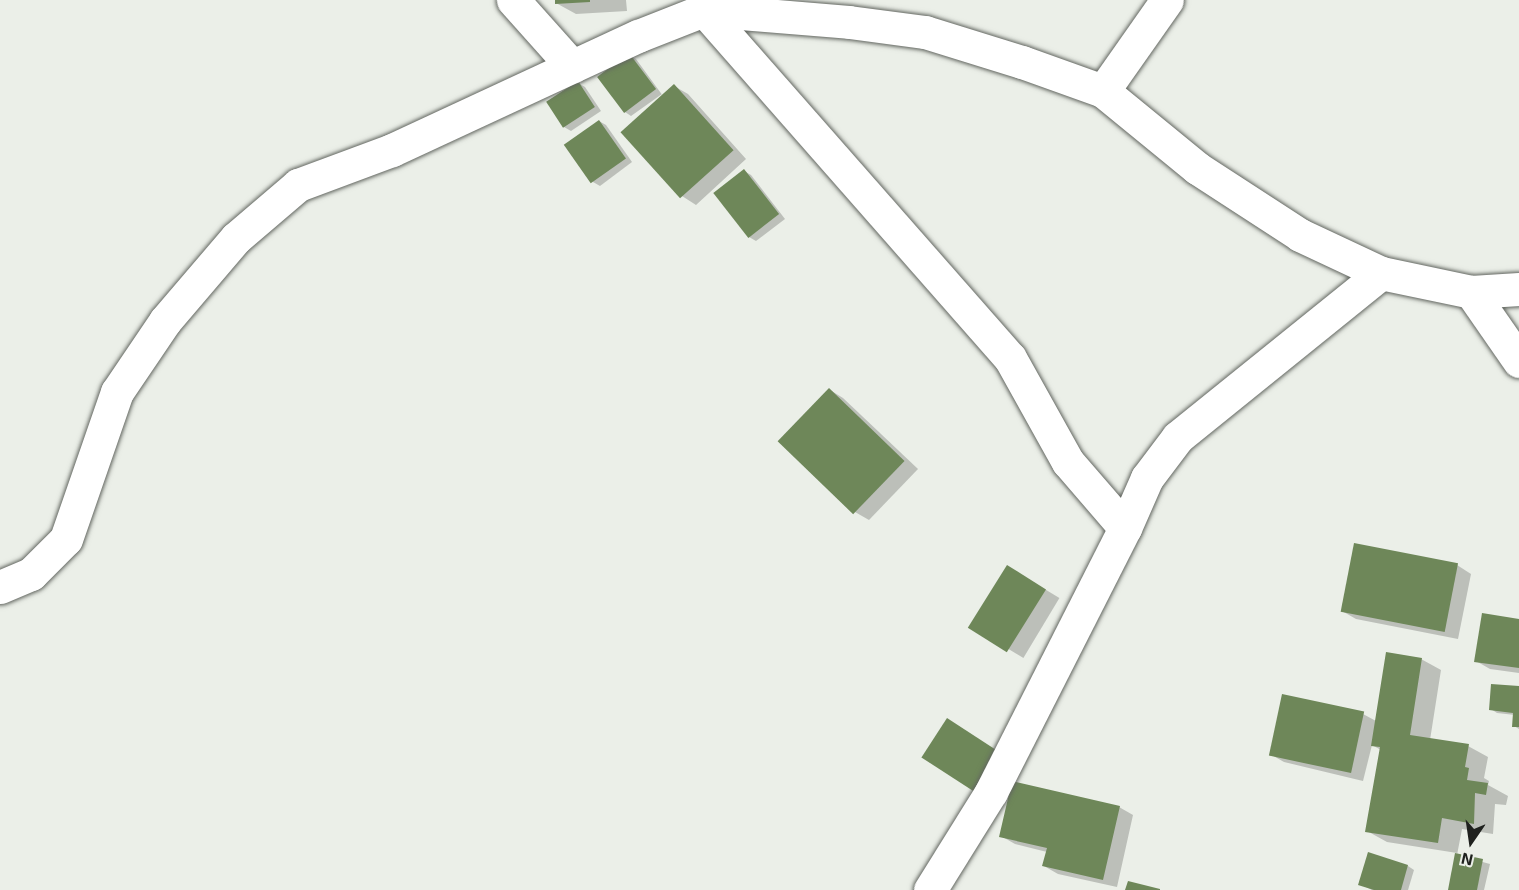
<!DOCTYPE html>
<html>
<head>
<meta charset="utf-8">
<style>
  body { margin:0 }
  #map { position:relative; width:1519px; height:890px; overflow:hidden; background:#ebefe8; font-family:"Exo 2",sans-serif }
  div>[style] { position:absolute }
  .shadow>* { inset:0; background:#0003; transform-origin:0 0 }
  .building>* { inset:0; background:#6e8759; transform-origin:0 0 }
  .roads { filter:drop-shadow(0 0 2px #626660) drop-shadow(0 0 2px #626660) }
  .minor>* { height:33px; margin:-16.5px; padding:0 16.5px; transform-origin:16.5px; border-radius:16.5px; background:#fff }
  span { translate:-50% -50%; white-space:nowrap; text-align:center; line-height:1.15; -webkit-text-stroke:6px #ebefe8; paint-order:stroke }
  .north { position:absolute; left:1441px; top:812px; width:60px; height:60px; -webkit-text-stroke:4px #ebefe8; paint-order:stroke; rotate:193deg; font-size:16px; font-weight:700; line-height:24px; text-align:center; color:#1f211e }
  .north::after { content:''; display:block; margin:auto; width:21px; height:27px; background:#1f211e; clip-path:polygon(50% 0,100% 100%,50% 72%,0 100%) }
</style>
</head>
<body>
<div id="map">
  <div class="shadow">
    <i style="clip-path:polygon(556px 0,626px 0,627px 11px,576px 14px,556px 3px)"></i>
    <i style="clip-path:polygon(629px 55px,636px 59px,663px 96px,674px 86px,688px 94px,746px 159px,696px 205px,682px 196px,663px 96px,662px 94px,631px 116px,625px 112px)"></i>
    <i style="clip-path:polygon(578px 83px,585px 87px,601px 111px,571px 131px,564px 127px)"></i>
    <i style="clip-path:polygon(599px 121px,606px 125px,632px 162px,600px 186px,593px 182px)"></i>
    <i style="clip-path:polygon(744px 171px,751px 175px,785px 219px,756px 241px,749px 237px)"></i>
    <i style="clip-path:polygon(830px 390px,843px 398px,918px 469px,869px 520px,855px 512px)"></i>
    <i style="clip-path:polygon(1457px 565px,1471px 574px,1458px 639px,1356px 619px,1342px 611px)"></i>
    <i style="left:1008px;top:567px;width:60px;height:70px;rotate:31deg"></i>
    <i style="clip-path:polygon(1519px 620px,1519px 673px,1490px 669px,1476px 661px)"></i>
    <i style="clip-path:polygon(1421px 659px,1441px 670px,1430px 740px,1468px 746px,1488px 757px,1484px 778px,1489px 781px,1488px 785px,1508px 796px,1506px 805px,1495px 804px,1493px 834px,1462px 829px,1457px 855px,1490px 864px,1484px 890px,1449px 890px,1457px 853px,1387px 842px,1367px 831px,1381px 750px,1372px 745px,1363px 781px,1284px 762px,1270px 754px,1363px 714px,1376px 721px)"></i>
    <i style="clip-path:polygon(1519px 687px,1519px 729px,1514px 726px,1515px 715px,1497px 713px,1491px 709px)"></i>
    <i style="clip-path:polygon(1119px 807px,1133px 815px,1117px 887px,1058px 874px,1044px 866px,1047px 852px,1015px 844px,1001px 836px)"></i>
    <i style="clip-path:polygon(1408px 866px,1414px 870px,1408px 890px,1372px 890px,1360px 884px)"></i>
  </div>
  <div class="building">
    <i style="clip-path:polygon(555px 0,590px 0,590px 2px,555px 4px)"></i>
    <i style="left:629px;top:53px;width:45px;height:40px;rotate:53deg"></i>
    <i style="left:578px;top:81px;width:31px;height:38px;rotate:57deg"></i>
    <i style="left:674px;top:84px;width:89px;height:72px;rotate:48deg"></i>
    <i style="left:599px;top:120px;width:47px;height:43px;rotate:55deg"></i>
    <i style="left:744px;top:169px;width:57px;height:39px;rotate:52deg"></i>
    <i style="left:829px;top:388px;width:105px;height:74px;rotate:44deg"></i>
    <i style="left:1354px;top:543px;width:106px;height:70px;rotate:11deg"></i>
    <i style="left:1007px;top:565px;width:46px;height:74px;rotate:32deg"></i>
    <i style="clip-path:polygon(1482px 613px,1519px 619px,1519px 668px,1474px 662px)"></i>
    <i style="clip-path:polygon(1386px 652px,1422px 658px,1410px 735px,1469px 744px,1465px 767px,1469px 768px,1467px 780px,1488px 783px,1486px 795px,1475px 793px,1474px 824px,1442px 818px,1438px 843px,1365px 832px,1380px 747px,1371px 746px)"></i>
    <i style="clip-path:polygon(1491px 684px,1519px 686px,1519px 727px,1512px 727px,1513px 713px,1489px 710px)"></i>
    <i style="left:1282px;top:694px;width:84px;height:63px;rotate:12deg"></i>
    <i style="left:947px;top:718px;width:71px;height:47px;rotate:33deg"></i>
    <i style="clip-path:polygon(1012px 781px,1120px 806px,1103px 880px,1042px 866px,1047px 848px,999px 837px)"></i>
    <i style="clip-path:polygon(1368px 852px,1408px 865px,1401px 890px,1374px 890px,1358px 885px)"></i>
    <i style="clip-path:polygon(1455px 853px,1483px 859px,1477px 890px,1448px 890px)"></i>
    <i style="clip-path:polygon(1128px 881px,1160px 889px,1160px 890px,1125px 890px)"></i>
  </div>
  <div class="roads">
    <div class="minor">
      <i style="left:513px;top:0;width:89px;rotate:48.2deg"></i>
      <i style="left:704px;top:10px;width:463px;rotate:48.7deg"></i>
      <i style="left:1010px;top:358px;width:119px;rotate:60.9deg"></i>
      <i style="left:1068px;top:462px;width:87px;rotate:49.2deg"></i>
      <i style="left:1103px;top:91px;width:111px;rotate:-54.9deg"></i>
      <i style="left:1471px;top:292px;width:84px;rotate:55.2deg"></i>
      <i style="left:0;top:587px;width:34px;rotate:-23deg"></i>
      <i style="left:31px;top:574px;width:49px;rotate:-45deg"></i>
      <i style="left:66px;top:539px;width:156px;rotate:-70.9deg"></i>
      <i style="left:117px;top:392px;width:86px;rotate:-55.9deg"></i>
      <i style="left:165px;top:321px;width:109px;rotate:-49.5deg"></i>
      <i style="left:236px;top:238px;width:82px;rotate:-40.5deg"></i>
      <i style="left:298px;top:185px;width:100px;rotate:-20.4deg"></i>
      <i style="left:392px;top:150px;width:271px;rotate:-24.9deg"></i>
      <i style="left:638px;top:36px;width:71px;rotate:-21.5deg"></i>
      <i style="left:704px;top:10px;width:145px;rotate:4.7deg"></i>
      <i style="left:849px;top:22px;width:77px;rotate:7.5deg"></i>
      <i style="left:925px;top:32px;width:102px;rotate:17.2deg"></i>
      <i style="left:1022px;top:62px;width:86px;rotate:19.7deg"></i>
      <i style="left:1103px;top:91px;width:122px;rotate:39.3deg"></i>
      <i style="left:1197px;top:168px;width:123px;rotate:33deg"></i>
      <i style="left:1300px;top:235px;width:89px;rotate:25.1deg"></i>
      <i style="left:1381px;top:273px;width:92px;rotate:11.9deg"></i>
      <i style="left:1471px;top:292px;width:48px;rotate:-3.6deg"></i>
      <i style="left:930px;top:890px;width:115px;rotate:-58.1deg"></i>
      <i style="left:991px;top:792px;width:296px;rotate:-63.1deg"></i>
      <i style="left:1125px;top:528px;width:55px;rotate:-66.3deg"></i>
      <i style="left:1147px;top:478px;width:51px;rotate:-52.9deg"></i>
      <i style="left:1178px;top:437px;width:261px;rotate:-38.9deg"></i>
    </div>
  </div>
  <div class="north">N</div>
</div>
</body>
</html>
